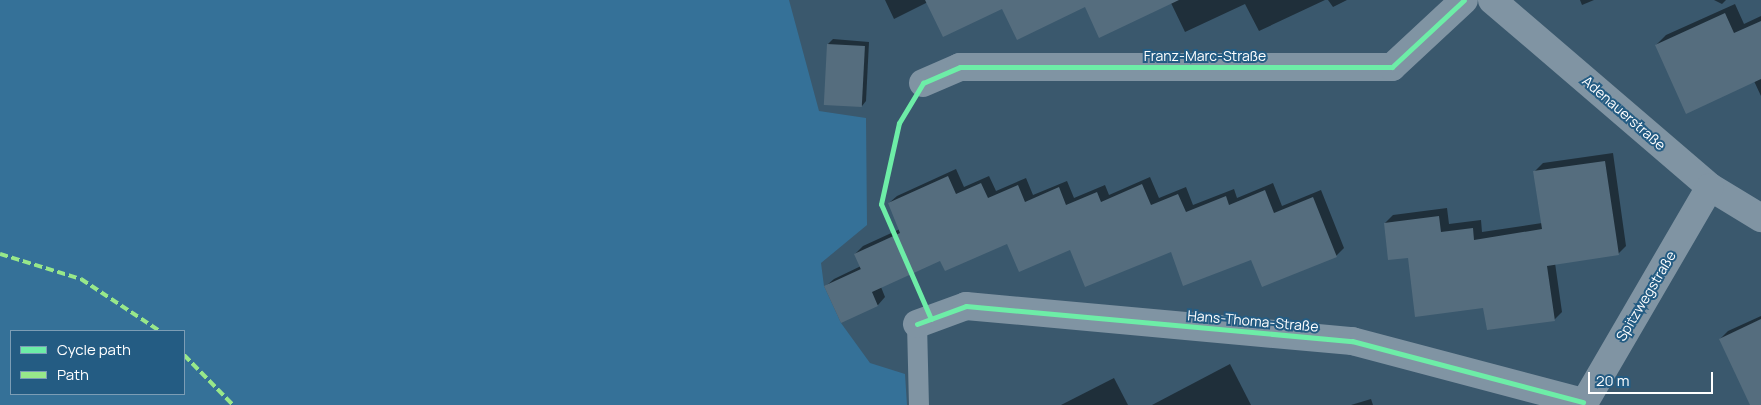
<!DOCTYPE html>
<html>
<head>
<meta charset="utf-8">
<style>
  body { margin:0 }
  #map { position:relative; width:1761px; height:405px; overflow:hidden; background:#3a586d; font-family:Manrope,sans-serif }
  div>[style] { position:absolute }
  .green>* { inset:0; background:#357198 }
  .shadow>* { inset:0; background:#0007 }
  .building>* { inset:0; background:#556d7e; transform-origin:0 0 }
  .service>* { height:20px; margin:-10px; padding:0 10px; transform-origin:10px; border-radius:10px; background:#8094a3 }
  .minor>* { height:28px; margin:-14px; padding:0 14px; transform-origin:14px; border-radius:14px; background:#8094a3 }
  .quiet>* { height:4px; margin-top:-2px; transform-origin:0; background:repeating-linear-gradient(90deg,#98e88a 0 8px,transparent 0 12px) }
  .cycleway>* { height:5px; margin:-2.5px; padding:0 2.5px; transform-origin:2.5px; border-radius:2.5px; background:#6deda7 }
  span { translate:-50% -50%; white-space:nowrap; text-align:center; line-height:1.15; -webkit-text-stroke:4px #245c83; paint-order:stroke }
  .street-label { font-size:14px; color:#fff }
  .legend { position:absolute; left:10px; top:330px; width:175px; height:65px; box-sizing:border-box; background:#245c83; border:1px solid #7c9db5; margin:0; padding:6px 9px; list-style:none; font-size:15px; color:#fff }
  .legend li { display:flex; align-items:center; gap:10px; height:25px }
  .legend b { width:25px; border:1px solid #7c9db5 }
  .scale { position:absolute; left:1588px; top:372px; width:125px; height:22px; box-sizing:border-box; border:2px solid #fff; border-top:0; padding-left:6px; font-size:15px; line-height:18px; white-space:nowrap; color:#fff; -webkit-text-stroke:4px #245c83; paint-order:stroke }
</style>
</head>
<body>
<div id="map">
  <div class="green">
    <i style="clip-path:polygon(evenodd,0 0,789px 0,819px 111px,866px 118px,867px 225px,821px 263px,824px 286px,841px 323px,870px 363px,905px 374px,907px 405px,0 405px,0 0,11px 331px,184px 331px,184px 394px,11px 394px,11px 331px)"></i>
  </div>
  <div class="shadow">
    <i style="clip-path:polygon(885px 0,1325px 0,1259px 31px,1245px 4px,1185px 32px,1171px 3px,1002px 7px,928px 2px,894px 19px)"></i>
    <i style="clip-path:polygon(1328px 0,1347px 0,1333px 7px)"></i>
    <i style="clip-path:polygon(1580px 0,1594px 0,1582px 5px)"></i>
    <i style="clip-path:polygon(1714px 0,1726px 0,1722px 4px)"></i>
    <i style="clip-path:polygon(1735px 4px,1744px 24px,1761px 16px,1761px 96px,1754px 81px,1656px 45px,1666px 35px)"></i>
    <i style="clip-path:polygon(833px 39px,869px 42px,866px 101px,862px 106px,828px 44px)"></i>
    <i style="clip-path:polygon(1613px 153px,1626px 246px,1618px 254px,1555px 263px,1562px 312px,1554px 320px,1484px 307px,1409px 256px,1385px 223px,1393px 215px,1447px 208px,1449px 224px,1481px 220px,1482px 232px,1542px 223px,1535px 171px,1543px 163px)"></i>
    <i style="clip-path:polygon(956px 169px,964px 187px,989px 176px,996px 191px,1026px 178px,1033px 195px,1067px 181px,1074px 198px,1105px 185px,1109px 195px,1150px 177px,1159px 198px,1186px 187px,1193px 205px,1234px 189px,1237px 198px,1273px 183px,1282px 206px,1321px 190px,1344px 248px,1336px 256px,1251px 258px,1171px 250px,1071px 249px,1008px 242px,941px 259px,881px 287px,885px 297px,878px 305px,842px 321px,826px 286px,834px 279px,861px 266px,855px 254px,863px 246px,900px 229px,889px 203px,897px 196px)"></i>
    <i style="clip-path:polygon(1761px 316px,1761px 400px,1720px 339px,1728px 331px)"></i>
    <i style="clip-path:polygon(1230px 364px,1251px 405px,1152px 405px)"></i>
    <i style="clip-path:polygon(1114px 378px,1128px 405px,1061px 405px)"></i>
    <i style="clip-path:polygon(1371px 399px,1373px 405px,1351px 405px)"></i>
  </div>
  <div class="building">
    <i style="clip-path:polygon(925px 0,1179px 0,1099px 38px,1085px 7px,1017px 40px,1002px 9px,943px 37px)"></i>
    <i style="clip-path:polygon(1725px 13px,1734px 33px,1761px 21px,1761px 79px,1686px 114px,1655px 45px)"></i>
    <i style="left:827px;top:44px;width:38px;height:61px;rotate:3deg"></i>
    <i style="clip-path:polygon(1605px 161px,1619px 255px,1547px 266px,1555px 321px,1487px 330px,1483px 308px,1415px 317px,1408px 258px,1388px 260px,1384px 223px,1439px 216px,1441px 232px,1473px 228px,1474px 240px,1542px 229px,1533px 171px)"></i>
    <i style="clip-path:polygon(948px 176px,956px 194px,981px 183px,988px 198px,1018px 185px,1025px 202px,1059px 187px,1066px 205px,1097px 192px,1101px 202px,1142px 184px,1151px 205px,1178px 194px,1186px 212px,1226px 196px,1229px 205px,1265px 190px,1274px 213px,1313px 197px,1337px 257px,1262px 287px,1251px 260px,1183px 286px,1171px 252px,1085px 287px,1070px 250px,1019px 272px,1007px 244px,945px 271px,940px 261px,872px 292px,878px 306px,841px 323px,824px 286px,861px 269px,863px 274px,854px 254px,900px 233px,888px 203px)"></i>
    <i style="clip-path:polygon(1761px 319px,1761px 405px,1750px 405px,1719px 339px)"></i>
  </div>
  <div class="service">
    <i style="left:917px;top:324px;width:81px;rotate:88.6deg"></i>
  </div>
  <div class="minor">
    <i style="left:1492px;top:0;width:287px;rotate:40.6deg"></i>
    <i style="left:1710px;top:187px;width:60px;rotate:31.3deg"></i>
    <i style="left:923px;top:83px;width:40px;rotate:-23.4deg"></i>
    <i style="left:960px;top:67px;width:432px"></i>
    <i style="left:1392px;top:67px;width:98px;rotate:-42.9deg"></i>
    <i style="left:917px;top:324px;width:52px;rotate:-20.2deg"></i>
    <i style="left:966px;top:306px;width:388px;rotate:5.2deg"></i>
    <i style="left:1352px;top:341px;width:239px;rotate:14.8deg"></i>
    <i style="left:1583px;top:405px;width:252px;rotate:-59.8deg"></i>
  </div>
  <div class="quiet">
    <i style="left:0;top:254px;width:85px;rotate:17.2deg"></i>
    <i style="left:81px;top:279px;width:95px;rotate:33.4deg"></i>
    <i style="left:184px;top:355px;width:70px;rotate:45.6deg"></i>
  </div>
  <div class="cycleway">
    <i style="left:931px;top:319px;width:125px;rotate:-113.5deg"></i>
    <i style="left:881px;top:204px;width:83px;rotate:-77.5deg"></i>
    <i style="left:899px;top:123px;width:47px;rotate:-59deg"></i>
    <i style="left:923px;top:83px;width:40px;rotate:-23.4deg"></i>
    <i style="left:960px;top:67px;width:432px"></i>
    <i style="left:1392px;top:67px;width:98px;rotate:-42.9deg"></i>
    <i style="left:917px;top:324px;width:52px;rotate:-20.2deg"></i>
    <i style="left:966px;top:306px;width:388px;rotate:5.2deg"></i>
    <i style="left:1352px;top:341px;width:239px;rotate:14.8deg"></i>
  </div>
  <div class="street-label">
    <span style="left:1205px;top:56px">Franz-Marc-Straße</span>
    <span style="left:1624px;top:113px;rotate:41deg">Adenauerstraße</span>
    <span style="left:1646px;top:296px;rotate:-59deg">Spitzwegstraße</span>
    <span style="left:1253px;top:321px;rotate:5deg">Hans-Thoma-Straße</span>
  </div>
  <ul class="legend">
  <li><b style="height:6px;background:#6deda7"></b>Cycle path</li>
  <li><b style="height:6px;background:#98e88a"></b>Path</li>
  </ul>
  <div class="scale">20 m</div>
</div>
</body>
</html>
